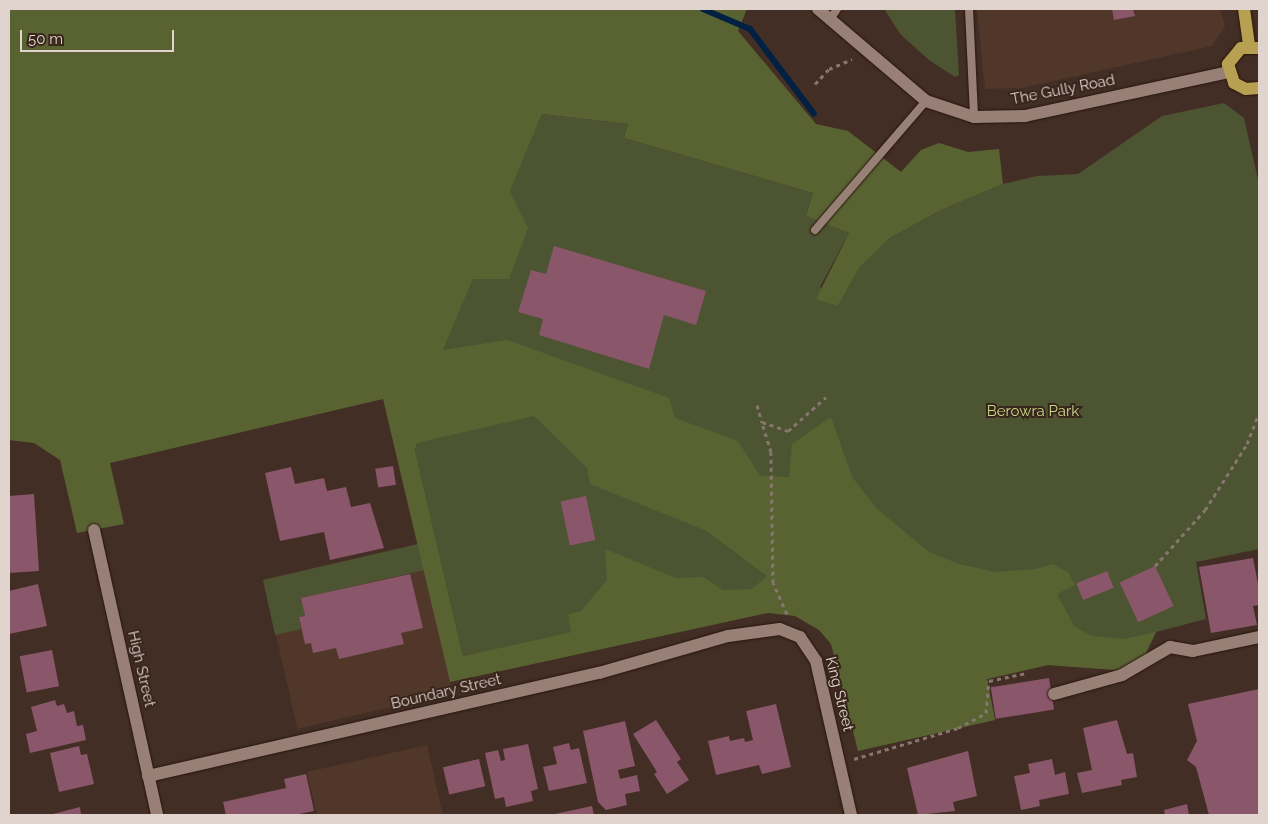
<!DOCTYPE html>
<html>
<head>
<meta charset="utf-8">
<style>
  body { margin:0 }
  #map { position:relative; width:1268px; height:824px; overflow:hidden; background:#422e24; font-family:Raleway,sans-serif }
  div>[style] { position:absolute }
  .built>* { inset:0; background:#51372a; transform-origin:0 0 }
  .green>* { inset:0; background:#4c5431 }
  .forest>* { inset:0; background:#596332 }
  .stream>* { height:6px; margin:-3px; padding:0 3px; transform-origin:3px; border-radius:3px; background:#022042 }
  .building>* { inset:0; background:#8a566a; transform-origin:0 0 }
  .path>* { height:3px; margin-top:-1.5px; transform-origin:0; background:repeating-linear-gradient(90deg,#87766e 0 4px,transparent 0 8px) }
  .roads { filter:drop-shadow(0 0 1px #28150d) drop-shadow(0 0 1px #28150d) }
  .service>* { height:8px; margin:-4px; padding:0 4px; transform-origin:4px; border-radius:4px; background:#988076 }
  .minor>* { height:12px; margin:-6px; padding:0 6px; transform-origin:6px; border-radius:6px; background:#988076 }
  .primary>* { height:12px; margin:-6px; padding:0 6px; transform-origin:6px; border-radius:6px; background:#b7a051 }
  span { translate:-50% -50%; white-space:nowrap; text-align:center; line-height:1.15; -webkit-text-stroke:4px #37241b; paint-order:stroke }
  .street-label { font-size:15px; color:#e1d4ce }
  .park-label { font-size:15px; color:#c6d88a }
  .frame { position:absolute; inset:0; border:10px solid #e1d4ce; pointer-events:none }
  .scale { position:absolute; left:20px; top:30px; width:154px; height:22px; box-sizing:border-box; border:2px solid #e1d4ce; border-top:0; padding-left:6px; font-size:15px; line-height:18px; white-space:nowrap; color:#e1d4ce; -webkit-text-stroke:4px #37241b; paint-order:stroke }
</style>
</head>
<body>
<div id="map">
  <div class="built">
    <i style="clip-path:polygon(977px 9px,1220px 9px,1225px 26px,1212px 46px,1022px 88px,985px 89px)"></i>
    <i style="left:418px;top:544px;width:153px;height:159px;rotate:77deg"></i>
    <i style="clip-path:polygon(427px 745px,443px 815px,317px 815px,307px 772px)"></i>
  </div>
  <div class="green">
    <i style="clip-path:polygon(884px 9px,955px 9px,959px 75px,955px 77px,929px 60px,901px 35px)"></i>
    <i style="clip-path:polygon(1224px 103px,1244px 118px,1259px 184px,1259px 549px,1196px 562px,1206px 619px,1156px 632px,1145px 655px,1117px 670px,1048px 665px,987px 679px,995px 720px,838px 590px,621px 603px,568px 614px,572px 632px,463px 656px,415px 450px,443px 350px,542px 114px,628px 124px,624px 138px,813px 193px,806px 216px,849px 233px,820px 287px,838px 306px,859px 268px,890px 238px,941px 210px,1003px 184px,1037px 176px,1078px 174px,1162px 116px)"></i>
    <i style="clip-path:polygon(418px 544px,424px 570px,302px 598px,305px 616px,299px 617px,301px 629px,275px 635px,263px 580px)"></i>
  </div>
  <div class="forest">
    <i style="clip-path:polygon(evenodd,9px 9px,747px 9px,738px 31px,816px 124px,848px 131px,901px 172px,921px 150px,939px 143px,968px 152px,999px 149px,1003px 184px,941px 210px,890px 238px,859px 268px,838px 306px,816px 299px,849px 233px,806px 216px,813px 193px,624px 138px,628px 124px,542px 114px,510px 191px,528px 228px,509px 279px,473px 279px,443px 350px,507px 340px,669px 398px,675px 418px,738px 441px,760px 476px,789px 477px,792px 444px,831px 417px,852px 477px,876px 508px,929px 552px,959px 564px,996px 572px,1036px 569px,1053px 564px,1069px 573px,1075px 585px,1057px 594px,1074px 626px,1092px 636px,1123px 639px,1156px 632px,1145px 655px,1117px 670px,1048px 665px,987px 679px,995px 720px,858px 751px,831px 644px,819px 630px,795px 616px,768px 613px,450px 682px,383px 399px,110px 463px,124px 524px,77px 533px,60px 460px,34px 443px,9px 440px,9px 9px,534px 416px,587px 468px,590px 484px,707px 531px,767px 576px,752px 589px,723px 590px,703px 577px,676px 578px,605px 549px,607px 580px,581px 611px,568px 614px,571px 632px,463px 656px,415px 450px,417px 443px,534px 416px)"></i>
  </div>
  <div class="stream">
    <i style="left:703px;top:9px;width:51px;rotate:23.1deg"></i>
    <i style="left:750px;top:29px;width:106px;rotate:53deg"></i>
  </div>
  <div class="building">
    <i style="clip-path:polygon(1112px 9px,1133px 9px,1135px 16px,1114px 20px)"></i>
    <i style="clip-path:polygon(554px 246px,706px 291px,696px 325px,664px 315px,649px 369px,539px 335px,543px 319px,518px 312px,531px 270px,546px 274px)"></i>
    <i style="left:393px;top:466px;width:19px;height:18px;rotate:81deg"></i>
    <i style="clip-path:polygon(291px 467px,295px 484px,324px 478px,327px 491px,346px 487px,351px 507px,370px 503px,384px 548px,330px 560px,324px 532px,280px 541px,265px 473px)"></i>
    <i style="clip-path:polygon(34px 494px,39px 571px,9px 573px,9px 496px)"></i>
    <i style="left:586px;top:496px;width:45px;height:26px;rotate:78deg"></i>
    <i style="clip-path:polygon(1253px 558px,1259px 589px,1259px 605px,1253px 606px,1257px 625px,1211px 633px,1199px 567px)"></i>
    <i style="left:1155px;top:566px;width:44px;height:39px;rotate:65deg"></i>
    <i style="left:1107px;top:571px;width:18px;height:33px;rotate:68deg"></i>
    <i style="clip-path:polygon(410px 574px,423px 628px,401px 633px,404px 644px,339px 659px,336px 648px,313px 653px,311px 643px,305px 644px,299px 617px,305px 616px,301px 598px)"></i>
    <i style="clip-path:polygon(38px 584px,47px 626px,9px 634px,9px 591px)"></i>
    <i style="left:52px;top:650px;width:37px;height:33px;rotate:79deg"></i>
    <i style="left:1049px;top:678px;width:32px;height:59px;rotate:81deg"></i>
    <i style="clip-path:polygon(1259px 689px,1259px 815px,1209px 815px,1196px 767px,1187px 760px,1197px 741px,1188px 704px)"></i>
    <i style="clip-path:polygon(55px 700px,57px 706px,64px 704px,67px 713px,74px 711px,77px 726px,83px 725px,86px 740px,30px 753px,26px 734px,37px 731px,31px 707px)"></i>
    <i style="clip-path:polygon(776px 704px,791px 767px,762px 774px,759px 765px,716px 775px,708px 741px,729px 736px,730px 741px,744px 738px,745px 742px,753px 740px,746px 711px)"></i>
    <i style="clip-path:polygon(656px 720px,681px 759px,677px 762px,689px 780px,667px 794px,654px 774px,657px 772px,633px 734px)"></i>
    <i style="clip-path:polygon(1117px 720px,1127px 754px,1133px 753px,1137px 777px,1121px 780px,1122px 785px,1082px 793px,1077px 773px,1092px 770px,1083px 728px)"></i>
    <i style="clip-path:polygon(625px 721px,635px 766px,618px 770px,620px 779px,637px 775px,640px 791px,625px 794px,627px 805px,606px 810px,598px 802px,583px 731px)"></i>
    <i style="clip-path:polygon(569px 743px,571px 750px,579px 748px,587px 783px,549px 791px,543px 767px,557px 764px,553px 747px)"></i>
    <i style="clip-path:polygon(528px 744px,538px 789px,531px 791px,533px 801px,506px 807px,504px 797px,495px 799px,485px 753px,498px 750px,501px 761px,505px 760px,503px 749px)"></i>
    <i style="clip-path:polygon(79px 746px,81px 755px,87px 754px,94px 784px,59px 792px,50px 753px)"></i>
    <i style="clip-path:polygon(968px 751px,977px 796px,953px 802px,955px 811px,918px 815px,907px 768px)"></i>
    <i style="left:479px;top:759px;width:28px;height:37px;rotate:77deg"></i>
    <i style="clip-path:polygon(1052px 759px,1055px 775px,1065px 772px,1069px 794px,1039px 800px,1040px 806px,1021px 810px,1014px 776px,1030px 773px,1028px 764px)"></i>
    <i style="clip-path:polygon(306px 774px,314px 811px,294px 815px,226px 815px,223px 802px,286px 788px,284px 779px)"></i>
    <i style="clip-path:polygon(1187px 804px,1189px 815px,1165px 815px,1164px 810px)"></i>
    <i style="clip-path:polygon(592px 806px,594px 815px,555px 815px,555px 814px)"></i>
    <i style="clip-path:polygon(80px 807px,81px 815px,49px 815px)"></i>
  </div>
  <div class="path">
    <i style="left:815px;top:84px;width:21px;rotate:-47deg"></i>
    <i style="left:829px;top:69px;width:25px;rotate:-23deg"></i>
    <i style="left:757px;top:405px;width:18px;rotate:74deg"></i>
    <i style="left:1155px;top:566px;width:75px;rotate:-48.2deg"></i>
    <i style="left:1205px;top:510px;width:78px;rotate:-57.5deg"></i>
    <i style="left:1247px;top:444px;width:33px;rotate:-69deg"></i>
    <i style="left:787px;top:614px;width:34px;rotate:-114deg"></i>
    <i style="left:773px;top:583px;width:131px;rotate:-90.9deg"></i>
    <i style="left:771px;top:452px;width:31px;rotate:-107deg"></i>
    <i style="left:762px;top:422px;width:28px;rotate:19deg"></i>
    <i style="left:788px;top:431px;width:51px;rotate:-41.8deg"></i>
    <i style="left:854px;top:759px;width:109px;rotate:-16.6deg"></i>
    <i style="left:958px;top:728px;width:32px;rotate:-28deg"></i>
    <i style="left:986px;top:713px;width:32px;rotate:-85deg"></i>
    <i style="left:989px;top:681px;width:39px;rotate:-12deg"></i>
  </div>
  <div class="roads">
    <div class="service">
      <i style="left:969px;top:9px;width:108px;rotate:87.3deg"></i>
      <i style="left:831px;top:18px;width:11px;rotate:-56deg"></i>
      <i style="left:815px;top:230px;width:170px;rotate:-49.3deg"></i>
    </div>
    <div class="minor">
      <i style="left:818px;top:9px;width:142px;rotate:40.4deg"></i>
      <i style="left:926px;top:101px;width:51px;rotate:18.4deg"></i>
      <i style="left:974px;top:117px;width:51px;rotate:-1.1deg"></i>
      <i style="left:1025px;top:116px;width:208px;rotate:-12.2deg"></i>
      <i style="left:94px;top:530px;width:292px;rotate:77.5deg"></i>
      <i style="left:1054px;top:694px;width:71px;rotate:-15.6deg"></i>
      <i style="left:1122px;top:675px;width:56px;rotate:-30.3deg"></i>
      <i style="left:1170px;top:647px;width:23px;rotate:10deg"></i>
      <i style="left:1193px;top:651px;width:67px;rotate:-12deg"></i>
      <i style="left:148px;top:776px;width:463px;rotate:-12.9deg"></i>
      <i style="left:599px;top:673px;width:134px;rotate:-16deg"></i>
      <i style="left:728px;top:636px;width:52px;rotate:-7.7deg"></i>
      <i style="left:780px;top:629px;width:22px;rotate:22deg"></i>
      <i style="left:800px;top:637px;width:29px;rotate:56deg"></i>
      <i style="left:816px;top:661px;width:158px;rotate:77.2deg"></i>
    </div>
    <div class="primary">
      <i style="left:1244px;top:9px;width:37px;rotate:82deg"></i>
      <i style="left:1259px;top:48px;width:18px;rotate:180deg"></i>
      <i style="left:1241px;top:48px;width:21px;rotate:129deg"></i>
      <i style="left:1228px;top:64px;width:20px;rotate:72deg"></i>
      <i style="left:1234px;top:83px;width:13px;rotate:27deg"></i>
      <i style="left:1246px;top:89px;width:13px;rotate:-4deg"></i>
    </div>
  </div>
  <div class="street-label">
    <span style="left:1063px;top:90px;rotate:-11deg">The Gully Road</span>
    <span style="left:141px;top:669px;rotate:77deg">High Street</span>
    <span style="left:446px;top:692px;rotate:-13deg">Boundary Street</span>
    <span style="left:839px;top:694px;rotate:76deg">King Street</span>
  </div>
  <div class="park-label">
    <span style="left:1033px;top:412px">Berowra Park</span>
  </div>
  <div class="frame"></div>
  <div class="scale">50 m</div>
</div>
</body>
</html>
